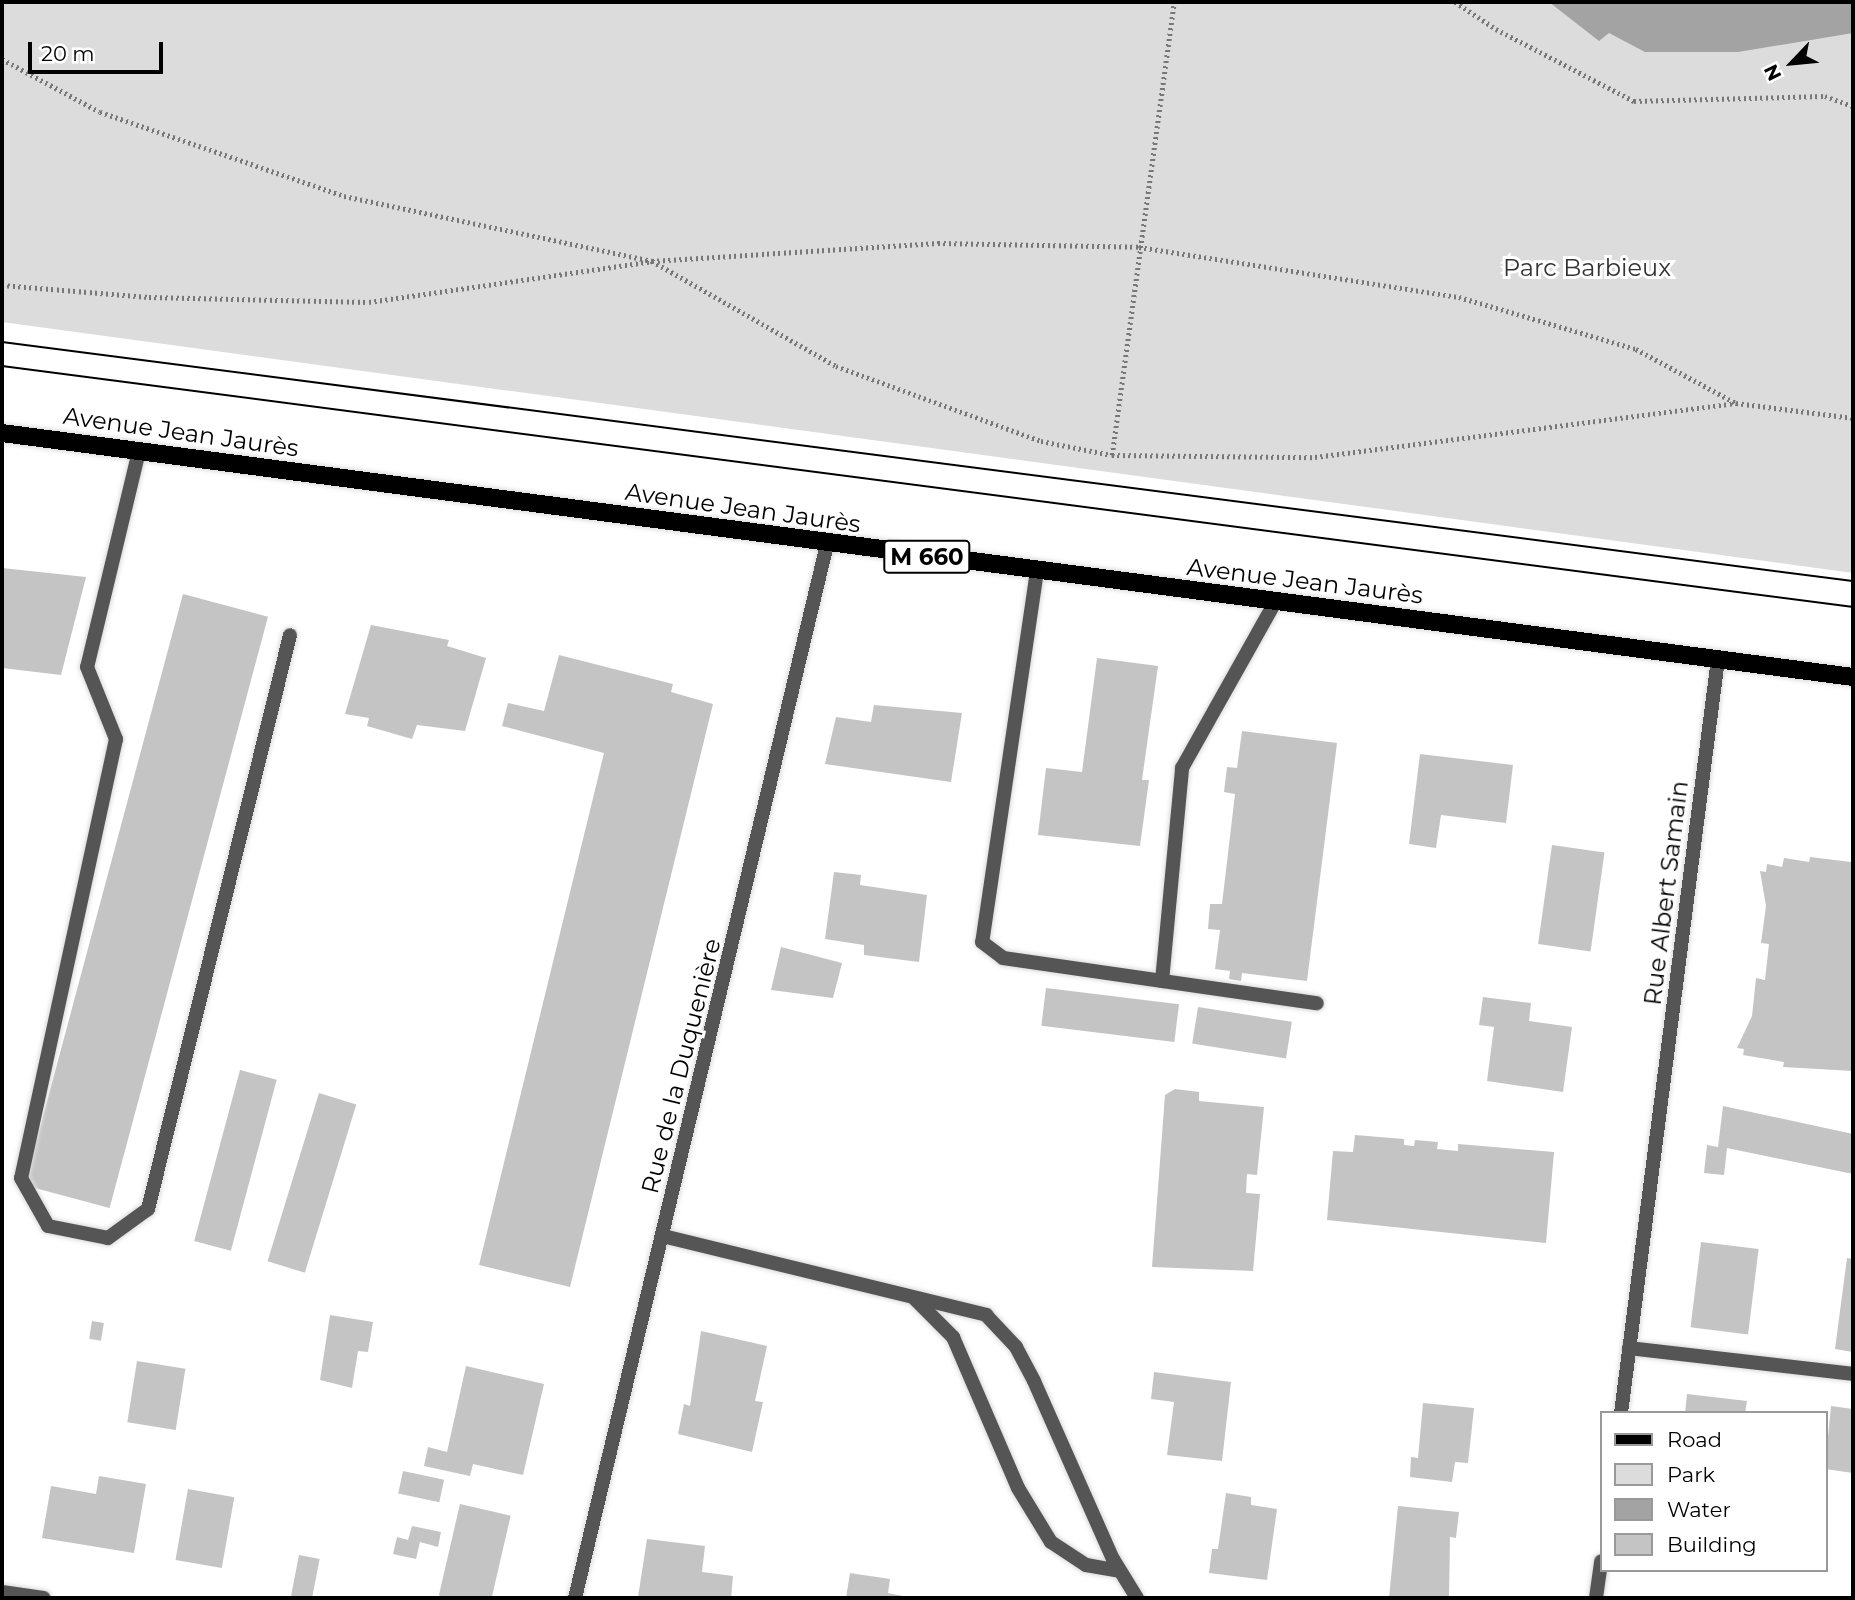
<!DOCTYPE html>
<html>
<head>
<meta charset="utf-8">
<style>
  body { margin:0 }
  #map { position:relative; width:1855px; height:1600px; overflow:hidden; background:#fff; font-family:Montserrat,sans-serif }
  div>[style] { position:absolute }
  .green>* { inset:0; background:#dcdcdc }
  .water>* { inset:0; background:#a3a3a3 }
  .building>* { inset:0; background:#c4c4c4; transform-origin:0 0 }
  .path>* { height:4.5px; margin-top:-2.25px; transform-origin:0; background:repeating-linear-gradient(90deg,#777 0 2px,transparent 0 5.5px) }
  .roads { filter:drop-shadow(0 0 2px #dbdbdb) drop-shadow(0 0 2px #dbdbdb) }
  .service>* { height:14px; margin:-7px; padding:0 7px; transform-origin:7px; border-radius:7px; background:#555 }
  .minor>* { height:14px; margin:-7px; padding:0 7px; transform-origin:7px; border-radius:7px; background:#555 }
  .primary>* { height:18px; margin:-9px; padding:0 9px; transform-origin:9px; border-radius:9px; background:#000 }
  .tram>* { height:2px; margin:-1px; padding:0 1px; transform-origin:1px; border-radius:1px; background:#000 }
  span { translate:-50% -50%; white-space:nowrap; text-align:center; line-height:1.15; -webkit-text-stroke:6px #fff; paint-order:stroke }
  .shield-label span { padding:2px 5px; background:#fff; border:2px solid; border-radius:5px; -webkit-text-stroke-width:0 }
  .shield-label { font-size:23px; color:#000; font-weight:700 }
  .park-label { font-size:24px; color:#333 }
  .street-label { font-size:24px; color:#000 }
  .frame { position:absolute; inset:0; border:4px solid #000; pointer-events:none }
  .legend { position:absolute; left:1600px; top:1411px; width:228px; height:161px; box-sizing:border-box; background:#fff; border:2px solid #999; margin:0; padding:9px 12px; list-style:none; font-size:21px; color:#000 }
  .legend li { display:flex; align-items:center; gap:14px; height:35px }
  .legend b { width:35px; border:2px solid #999 }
  .north { position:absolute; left:1757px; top:28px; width:70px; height:70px; -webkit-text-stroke:5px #fff; paint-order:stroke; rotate:244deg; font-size:19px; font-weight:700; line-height:28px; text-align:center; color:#000 }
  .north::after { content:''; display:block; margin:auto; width:24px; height:32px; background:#000; clip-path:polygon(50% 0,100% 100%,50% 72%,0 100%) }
  .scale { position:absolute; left:28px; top:42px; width:135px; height:32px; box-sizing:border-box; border:4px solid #000; border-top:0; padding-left:9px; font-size:21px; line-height:24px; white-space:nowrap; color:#000; -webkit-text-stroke:5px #fff; paint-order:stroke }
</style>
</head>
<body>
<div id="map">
  <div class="green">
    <i style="clip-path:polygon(2px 2px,1853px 2px,1853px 573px,2px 322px)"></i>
  </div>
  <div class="water">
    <i style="clip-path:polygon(1549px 2px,1853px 2px,1853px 33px,1738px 52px,1645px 52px,1609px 33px,1599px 41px)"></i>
  </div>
  <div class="building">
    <i style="clip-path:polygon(2px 568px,86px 577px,61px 675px,2px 668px)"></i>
    <i style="left:183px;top:594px;width:88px;height:612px;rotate:15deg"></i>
    <i style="clip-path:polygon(371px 625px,449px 640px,447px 646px,486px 658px,465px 731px,417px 725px,412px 739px,367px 726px,369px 718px,345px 714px)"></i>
    <i style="clip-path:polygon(559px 655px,673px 684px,671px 692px,713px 704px,570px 1287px,479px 1265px,604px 753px,502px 726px,508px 703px,544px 711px)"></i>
    <i style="clip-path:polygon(1097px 658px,1158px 666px,1142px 780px,1149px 780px,1140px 846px,1038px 835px,1046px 768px,1082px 772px)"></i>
    <i style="clip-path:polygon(874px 705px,962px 713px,951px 782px,825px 764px,836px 717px,871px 722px)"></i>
    <i style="clip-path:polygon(1242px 731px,1337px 743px,1307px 981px,1242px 973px,1241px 981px,1229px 979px,1230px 971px,1215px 969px,1220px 930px,1208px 929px,1210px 904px,1222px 904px,1235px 794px,1224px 792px,1227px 767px,1237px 768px)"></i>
    <i style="clip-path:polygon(1420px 754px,1513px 765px,1506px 823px,1441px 815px,1436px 848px,1409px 844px)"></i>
    <i style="left:1552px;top:845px;width:53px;height:100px;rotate:8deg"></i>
    <i style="clip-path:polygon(1810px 857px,1851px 862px,1853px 869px,1853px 1071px,1783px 1067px,1784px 1062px,1743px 1055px,1744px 1049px,1737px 1048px,1752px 1016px,1756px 978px,1765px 980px,1769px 944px,1761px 943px,1766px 906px,1760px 871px,1766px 872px,1767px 864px,1782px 867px,1784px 858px,1809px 862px)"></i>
    <i style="clip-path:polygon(834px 872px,861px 875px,860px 885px,927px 895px,919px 962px,864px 955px,864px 945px,825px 939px)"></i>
    <i style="clip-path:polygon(781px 947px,842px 963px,833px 998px,771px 990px)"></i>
    <i style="left:1046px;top:988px;width:134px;height:38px;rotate:7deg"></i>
    <i style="clip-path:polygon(1483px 997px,1531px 1003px,1529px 1021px,1572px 1027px,1563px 1092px,1487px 1081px,1494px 1027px,1479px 1025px)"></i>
    <i style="left:1198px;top:1007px;width:95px;height:37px;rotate:9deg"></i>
    <i style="left:240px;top:1070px;width:38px;height:177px;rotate:15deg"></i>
    <i style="clip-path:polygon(1175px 1089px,1199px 1092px,1199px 1101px,1264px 1107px,1257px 1175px,1247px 1174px,1246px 1193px,1260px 1194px,1253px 1271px,1152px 1267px,1165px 1095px)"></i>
    <i style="left:319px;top:1093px;width:39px;height:176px;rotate:17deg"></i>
    <i style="clip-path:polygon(1723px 1106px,1853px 1134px,1853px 1174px,1727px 1148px,1724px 1175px,1704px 1173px,1707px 1145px,1718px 1147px)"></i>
    <i style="clip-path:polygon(1355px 1135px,1404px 1139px,1404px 1145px,1414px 1146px,1415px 1140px,1438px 1142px,1437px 1149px,1458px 1151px,1458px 1144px,1554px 1152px,1546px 1243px,1327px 1220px,1333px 1151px,1353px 1152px)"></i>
    <i style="left:1701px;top:1242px;width:58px;height:86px;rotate:7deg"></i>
    <i style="clip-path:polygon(1847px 1258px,1853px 1259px,1853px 1352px,1835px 1349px)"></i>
    <i style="clip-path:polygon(330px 1315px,373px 1322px,368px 1352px,358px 1351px,352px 1388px,320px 1380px)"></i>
    <i style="left:92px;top:1321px;width:12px;height:18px;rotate:9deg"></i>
    <i style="clip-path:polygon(701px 1331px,767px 1346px,755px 1401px,763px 1402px,752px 1452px,678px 1434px,684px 1404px,690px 1406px)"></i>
    <i style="left:137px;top:1361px;width:49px;height:62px;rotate:9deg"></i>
    <i style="clip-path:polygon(466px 1366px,544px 1384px,523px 1475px,473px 1464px,470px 1476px,424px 1466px,428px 1447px,447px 1452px)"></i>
    <i style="clip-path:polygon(1154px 1372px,1231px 1382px,1222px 1461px,1167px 1455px,1174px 1402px,1151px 1399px)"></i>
    <i style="clip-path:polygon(1687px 1394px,1747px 1401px,1745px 1413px,1685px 1413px)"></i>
    <i style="clip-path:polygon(1423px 1403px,1474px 1408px,1468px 1463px,1455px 1462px,1452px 1482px,1410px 1477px,1411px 1457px,1418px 1458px)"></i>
    <i style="clip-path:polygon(1831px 1406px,1853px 1409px,1853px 1473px,1825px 1469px)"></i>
    <i style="left:403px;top:1471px;width:42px;height:23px;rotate:12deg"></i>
    <i style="clip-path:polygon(99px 1476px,146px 1484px,134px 1553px,42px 1538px,51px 1486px,96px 1494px)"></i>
    <i style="left:188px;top:1489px;width:47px;height:72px;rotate:10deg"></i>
    <i style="clip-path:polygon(1226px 1493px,1251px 1497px,1251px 1505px,1277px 1509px,1267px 1580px,1209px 1573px,1212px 1549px,1218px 1549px)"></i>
    <i style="left:460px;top:1504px;width:52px;height:94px;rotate:13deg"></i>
    <i style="clip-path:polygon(1398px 1506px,1459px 1512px,1456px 1538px,1450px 1537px,1449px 1598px,1389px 1598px)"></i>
    <i style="clip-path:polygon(412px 1526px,441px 1532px,438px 1547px,420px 1542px,416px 1559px,393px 1554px,397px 1537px,408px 1540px)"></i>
    <i style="clip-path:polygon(647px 1539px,705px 1546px,702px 1572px,733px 1576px,731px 1598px,638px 1597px)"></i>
    <i style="left:299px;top:1555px;width:21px;height:44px;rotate:11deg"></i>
    <i style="clip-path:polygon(850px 1573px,890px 1579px,888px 1593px,913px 1598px,846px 1598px)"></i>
  </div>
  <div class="path">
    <i style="left:1455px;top:2px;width:49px;rotate:33.4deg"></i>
    <i style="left:1496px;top:29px;width:156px;rotate:27.6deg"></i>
    <i style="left:1634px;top:101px;width:191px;rotate:-1.5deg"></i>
    <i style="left:1825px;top:96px;width:30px;rotate:20deg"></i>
    <i style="left:2px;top:59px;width:111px;rotate:28.4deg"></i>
    <i style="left:100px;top:112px;width:258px;rotate:19deg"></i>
    <i style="left:344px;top:196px;width:315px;rotate:11.9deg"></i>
    <i style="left:652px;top:261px;width:287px;rotate:-3.6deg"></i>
    <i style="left:938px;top:243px;width:201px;rotate:1.1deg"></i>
    <i style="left:1139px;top:247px;width:324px;rotate:8.9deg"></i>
    <i style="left:1459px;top:297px;width:184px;rotate:16.4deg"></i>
    <i style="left:1636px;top:349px;width:114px;rotate:28.4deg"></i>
    <i style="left:1736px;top:403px;width:118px;rotate:7.3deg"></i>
    <i style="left:2px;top:285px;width:147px;rotate:4.7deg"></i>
    <i style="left:149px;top:297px;width:220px;rotate:1.3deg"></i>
    <i style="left:369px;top:302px;width:286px;rotate:-8.2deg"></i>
    <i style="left:652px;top:261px;width:212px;rotate:29.7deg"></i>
    <i style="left:836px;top:366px;width:218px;rotate:20.1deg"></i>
    <i style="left:1041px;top:441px;width:72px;rotate:11.2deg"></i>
    <i style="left:1112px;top:455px;width:203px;rotate:0.6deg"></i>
    <i style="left:1315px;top:457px;width:424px;rotate:-7.3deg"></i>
    <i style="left:1112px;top:455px;width:457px;rotate:-82.2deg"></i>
  </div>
  <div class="roads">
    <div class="service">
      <i style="left:139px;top:451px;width:222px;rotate:103.5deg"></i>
      <i style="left:87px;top:667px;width:78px;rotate:68.1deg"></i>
      <i style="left:116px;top:739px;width:449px;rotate:102.2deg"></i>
      <i style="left:21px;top:1178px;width:55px;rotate:60.6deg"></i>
      <i style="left:48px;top:1226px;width:61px;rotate:11.3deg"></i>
      <i style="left:108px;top:1238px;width:49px;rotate:-35.9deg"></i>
      <i style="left:148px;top:1209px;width:591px;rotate:-76.1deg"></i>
      <i style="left:1037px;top:571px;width:375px;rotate:98.4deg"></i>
      <i style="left:982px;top:942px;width:26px;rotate:37deg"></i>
      <i style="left:1003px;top:958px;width:317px;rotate:8.2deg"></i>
      <i style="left:1162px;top:981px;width:214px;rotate:-84.6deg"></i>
      <i style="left:1182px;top:768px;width:190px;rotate:-60.7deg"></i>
    </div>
    <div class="minor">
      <i style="left:663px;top:1236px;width:333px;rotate:13.7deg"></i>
      <i style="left:986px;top:1315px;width:44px;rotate:46.8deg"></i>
      <i style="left:1016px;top:1347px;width:38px;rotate:62deg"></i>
      <i style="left:1034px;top:1381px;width:195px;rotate:66.1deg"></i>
      <i style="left:1113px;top:1559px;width:46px;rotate:58.4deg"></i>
      <i style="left:915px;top:1299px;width:54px;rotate:45deg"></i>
      <i style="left:953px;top:1337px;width:164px;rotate:66.7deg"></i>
      <i style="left:1018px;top:1488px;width:63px;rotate:58.6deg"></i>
      <i style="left:1051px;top:1542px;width:42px;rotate:33.3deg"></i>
      <i style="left:1086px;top:1565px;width:34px;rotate:10deg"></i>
      <i style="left:1629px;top:1348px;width:226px;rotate:6.6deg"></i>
      <i style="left:1621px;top:1413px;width:760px;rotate:-82.67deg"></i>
      <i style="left:2px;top:1592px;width:42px;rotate:8.1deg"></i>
      <i style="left:575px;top:1598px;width:1084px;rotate:-76.55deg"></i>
      <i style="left:1596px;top:1598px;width:37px;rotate:-82deg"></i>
    </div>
    <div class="primary">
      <i style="left:2px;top:433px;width:1867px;rotate:7.51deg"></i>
    </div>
  </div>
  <div class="tram">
    <i style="left:2px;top:342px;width:1866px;rotate:7.36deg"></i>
    <i style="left:2px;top:366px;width:1867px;rotate:7.42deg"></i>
  </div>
  <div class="shield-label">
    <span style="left:927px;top:557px">M 660</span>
  </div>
  <div class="park-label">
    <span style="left:1587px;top:268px">Parc Barbieux</span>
  </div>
  <div class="street-label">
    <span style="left:181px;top:432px;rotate:8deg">Avenue Jean Jaurès</span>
    <span style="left:743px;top:508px;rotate:8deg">Avenue Jean Jaurès</span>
    <span style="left:1305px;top:581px;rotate:7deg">Avenue Jean Jaurès</span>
    <span style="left:1666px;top:893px;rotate:-83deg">Rue Albert Samain</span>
    <span style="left:681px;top:1066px;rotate:-76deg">Rue de la Duquenière</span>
  </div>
  <div class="frame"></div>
  <ul class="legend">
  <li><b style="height:9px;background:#000"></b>Road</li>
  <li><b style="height:19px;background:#dcdcdc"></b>Park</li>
  <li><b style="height:19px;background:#a3a3a3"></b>Water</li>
  <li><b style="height:19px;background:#c4c4c4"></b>Building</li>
  </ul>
  <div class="north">N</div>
  <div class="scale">20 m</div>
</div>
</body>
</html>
